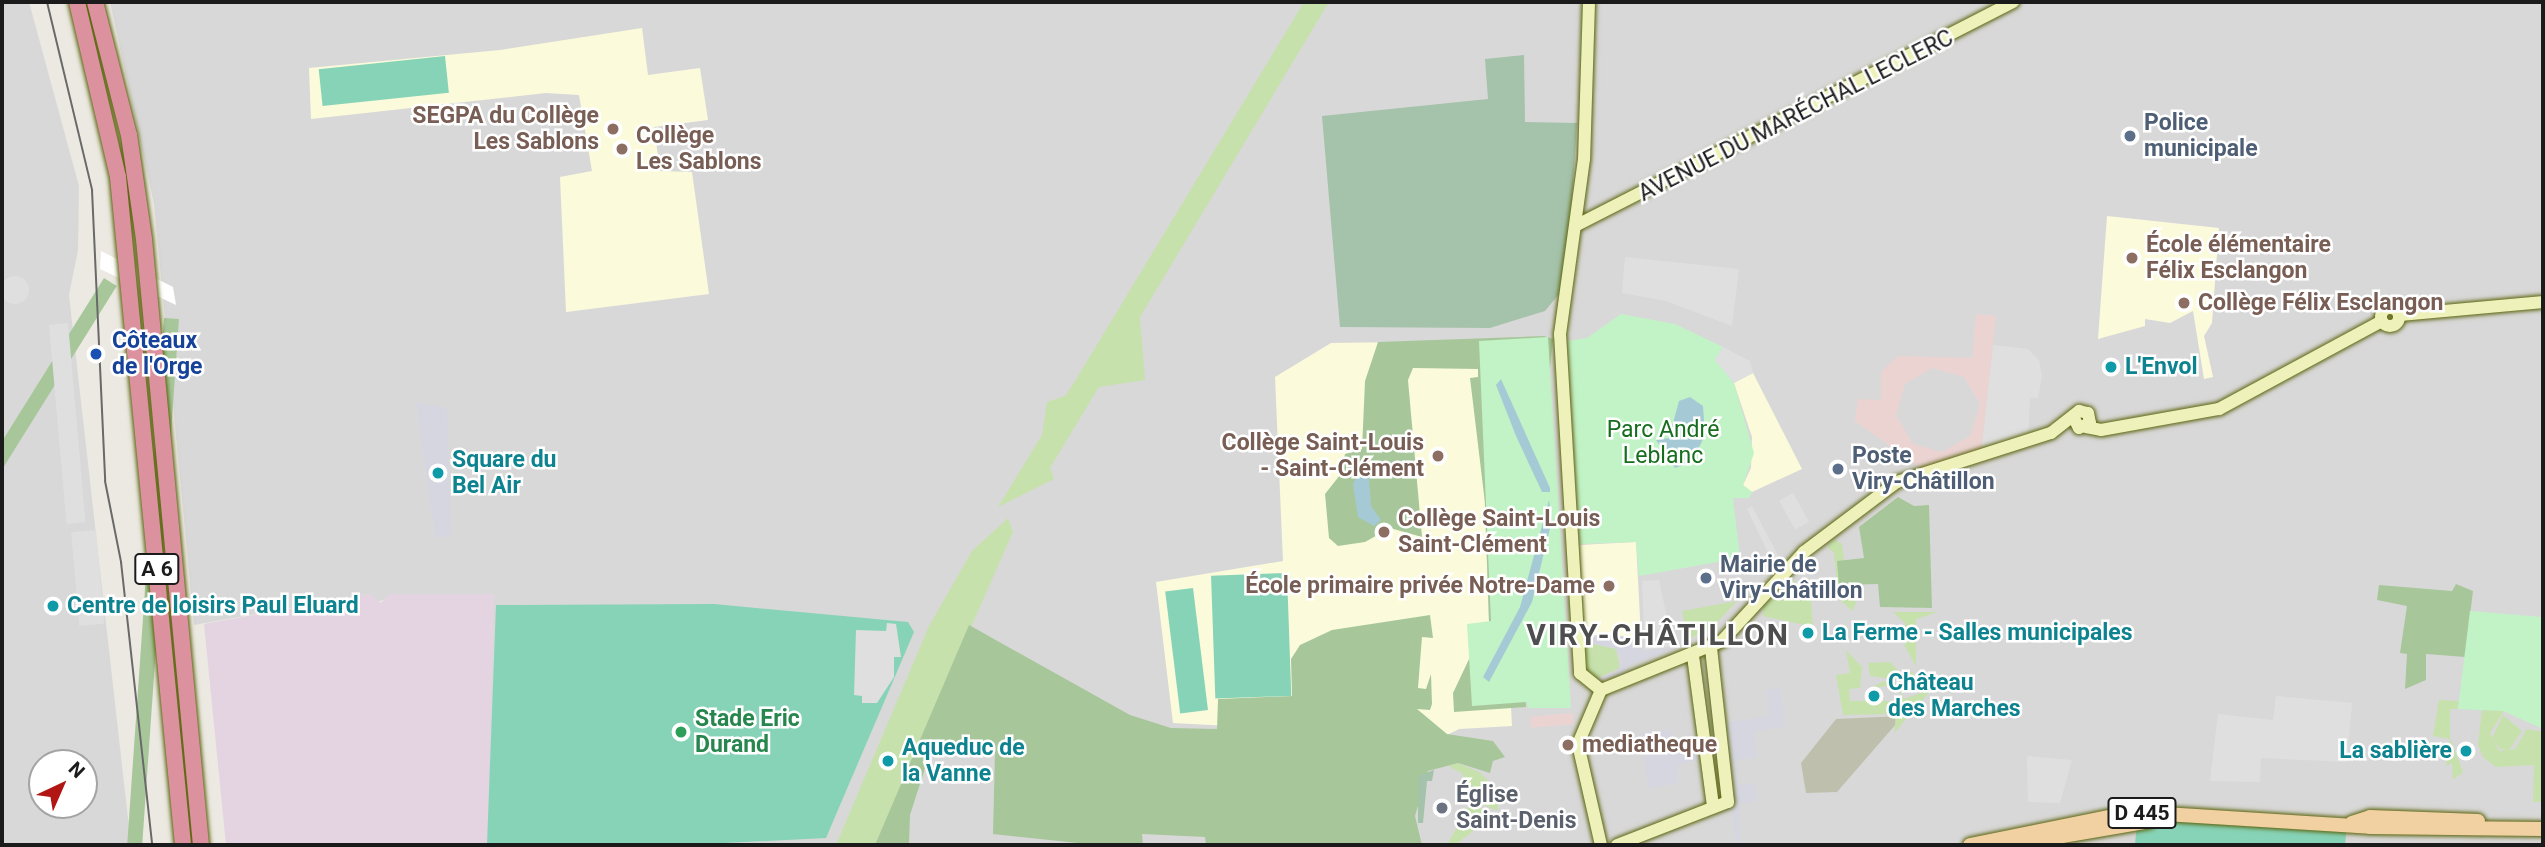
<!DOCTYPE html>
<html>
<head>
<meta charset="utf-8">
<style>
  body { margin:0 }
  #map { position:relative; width:2545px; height:847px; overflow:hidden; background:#ece9e2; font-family:Roboto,sans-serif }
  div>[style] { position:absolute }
  .residential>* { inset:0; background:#d9d8d8 }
  .commercial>* { inset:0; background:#ebd3d2; transform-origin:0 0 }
  .industrial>* { inset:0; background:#e4d4e1 }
  .education>* { inset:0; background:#fbfbdc; transform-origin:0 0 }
  .construction>* { inset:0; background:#bfbfae }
  .grass>* { inset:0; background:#c6e1ac }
  .forest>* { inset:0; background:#a7c79b; transform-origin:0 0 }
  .cemetery>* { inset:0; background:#a5c2aa }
  .park>* { inset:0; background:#c2f3c6 }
  .pitch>* { inset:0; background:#87d3b7; transform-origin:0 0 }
  .parking>* { inset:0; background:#dfdfdf; transform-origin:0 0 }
  .round { border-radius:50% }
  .plaza>* { inset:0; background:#d6d6e1 }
  .water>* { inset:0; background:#a6cad5 }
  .pier>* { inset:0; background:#fff }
  .roads { filter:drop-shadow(0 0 2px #5b650f) drop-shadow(0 0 2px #5b650f) }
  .secondary>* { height:12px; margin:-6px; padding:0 6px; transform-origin:6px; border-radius:6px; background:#eef2ba }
  .secondary>.ring { margin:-6px; padding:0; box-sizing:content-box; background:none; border:12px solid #eef2ba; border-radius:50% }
  .primary>* { height:14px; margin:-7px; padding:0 7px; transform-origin:7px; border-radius:7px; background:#f1d0a1 }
  .highway>* { height:16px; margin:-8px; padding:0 8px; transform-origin:8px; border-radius:8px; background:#dc919e }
  .tram>* { height:2px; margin:-1px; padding:0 1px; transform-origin:1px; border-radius:1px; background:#696969 }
  .dots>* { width:19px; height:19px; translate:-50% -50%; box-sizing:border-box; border:4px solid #fff; border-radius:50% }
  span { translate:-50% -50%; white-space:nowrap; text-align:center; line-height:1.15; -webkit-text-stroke:5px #fff; paint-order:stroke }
  .shield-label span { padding:2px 5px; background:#fff; border:2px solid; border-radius:5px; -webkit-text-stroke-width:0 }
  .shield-label { font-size:21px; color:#1b1b1b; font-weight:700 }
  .education-label { font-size:23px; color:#785e54; font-weight:700 }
  .right { translate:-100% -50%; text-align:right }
  .left { translate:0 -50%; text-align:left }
  .street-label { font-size:23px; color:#1b1b1b }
  .service-label { font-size:23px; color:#4e5e75; font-weight:700 }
  .transit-label { font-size:23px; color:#164399; font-weight:700 }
  .culture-label { font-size:23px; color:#0d838f; font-weight:700 }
  .park-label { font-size:23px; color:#166d1e }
  .leisure-label { font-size:23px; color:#27864d; font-weight:700 }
  .worship-label { font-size:23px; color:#5b616d; font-weight:700 }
  .district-label { font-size:30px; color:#4e4e4e; font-weight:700; letter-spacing:2px }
  .frame { position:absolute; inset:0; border:4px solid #1b1b1b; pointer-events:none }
  .north { position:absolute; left:28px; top:749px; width:70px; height:70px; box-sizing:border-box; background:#fff; border:2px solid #a4a4a4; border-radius:50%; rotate:44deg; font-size:19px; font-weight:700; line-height:28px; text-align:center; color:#1b1b1b }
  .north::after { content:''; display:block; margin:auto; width:24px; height:32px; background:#b21614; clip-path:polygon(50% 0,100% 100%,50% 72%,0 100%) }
</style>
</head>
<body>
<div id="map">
  <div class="residential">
    <i style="clip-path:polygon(evenodd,2px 2px,29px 2px,79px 186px,78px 250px,69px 295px,131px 845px,2px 845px,2px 2px,42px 763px,84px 763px,84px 805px,42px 805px,42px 763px)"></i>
    <i style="clip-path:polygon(110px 2px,2543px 2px,2543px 845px,487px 845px,389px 597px,376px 603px,370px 594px,194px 625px,154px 204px)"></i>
  </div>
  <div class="commercial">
    <i style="clip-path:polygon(evenodd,1976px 314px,1996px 316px,1981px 454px,1931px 468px,1919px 467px,1855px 421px,1858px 399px,1881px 400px,1881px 372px,1898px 356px,1972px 358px,1976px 314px,1932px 368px,1964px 377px,1980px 404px,1970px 436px,1942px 452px,1913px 444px,1896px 415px,1905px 384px,1932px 368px)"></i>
    <i style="left:1573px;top:713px;width:11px;height:43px;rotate:85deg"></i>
  </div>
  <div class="industrial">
    <i style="clip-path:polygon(370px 594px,381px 603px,389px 594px,494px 594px,487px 845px,226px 845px,204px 624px)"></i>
  </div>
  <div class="education">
    <i style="clip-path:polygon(642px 28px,648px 75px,700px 68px,708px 120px,654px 127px,660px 171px,692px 172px,709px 294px,566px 312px,560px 177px,592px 171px,579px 95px,546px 93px,311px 119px,309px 68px,500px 50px)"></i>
    <i style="clip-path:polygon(2107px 216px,2219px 228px,2212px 323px,2204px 336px,2213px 377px,2204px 379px,2193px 311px,2170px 323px,2145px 319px,2145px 326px,2098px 339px)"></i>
    <i style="clip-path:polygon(1479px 341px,1489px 622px,1458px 684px,1454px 709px,1511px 708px,1512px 726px,1459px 729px,1443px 737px,1173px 723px,1156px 582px,1283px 561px,1275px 377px,1331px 343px)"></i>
    <i style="clip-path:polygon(1753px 373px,1802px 469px,1752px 492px,1743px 485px,1751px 468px,1752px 437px,1734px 383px)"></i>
    <i style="left:1636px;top:542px;width:94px;height:56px;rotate:87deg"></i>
  </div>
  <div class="construction">
    <i style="clip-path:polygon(1903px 716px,1837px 792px,1806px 793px,1801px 763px,1836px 719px)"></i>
  </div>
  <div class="grass">
    <i style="clip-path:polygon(1304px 2px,1329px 2px,1140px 317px,1145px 380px,1099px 387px,1050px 468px,1054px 479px,998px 507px,1042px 435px,1047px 402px,1065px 396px,1072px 386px)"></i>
    <i style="clip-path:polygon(1008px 518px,1013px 532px,875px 845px,836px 845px,929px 626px,972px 551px)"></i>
    <i style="clip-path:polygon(1834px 539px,1842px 544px,1850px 600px,1857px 601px,1852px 611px,1838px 598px,1834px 553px,1827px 547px)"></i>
    <i style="clip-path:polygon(1792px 579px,1811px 598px,1813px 627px,1763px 616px,1763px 607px)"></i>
    <i style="clip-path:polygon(1737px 601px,1712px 628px,1682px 642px,1687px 636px,1682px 611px)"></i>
    <i style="clip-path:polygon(1893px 612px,1938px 612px,1916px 619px,1916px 666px,1904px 645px,1910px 638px,1901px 631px,1906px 624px)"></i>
    <i style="clip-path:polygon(1585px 641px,1616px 649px,1620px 668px,1595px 679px,1586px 671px)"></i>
    <i style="clip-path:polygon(1846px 650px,1862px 667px,1860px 688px,1849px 689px,1850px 701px,1897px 701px,1901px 695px,1896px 685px,1871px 688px,1884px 681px,1898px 684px,1904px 699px,1932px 689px,1894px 733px,1896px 714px,1843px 715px,1836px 675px,1850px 673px)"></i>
    <i style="clip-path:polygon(1890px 662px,1903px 675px,1908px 669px,1924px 683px,1910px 689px,1907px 681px,1870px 676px,1868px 663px)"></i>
    <i style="clip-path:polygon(2439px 700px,2459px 701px,2458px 709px,2450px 709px,2450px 738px,2463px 772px,2453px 780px,2452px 763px,2446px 766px,2450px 739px,2433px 736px)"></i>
    <i style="clip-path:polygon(2482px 710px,2504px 711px,2490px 733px,2499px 751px,2515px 749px,2527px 729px,2543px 732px,2542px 802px,2533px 802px,2534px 765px,2496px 767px,2483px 757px,2478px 745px)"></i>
    <i style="clip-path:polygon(2503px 715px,2522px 731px,2509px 750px,2500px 749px,2492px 738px)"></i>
    <i style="clip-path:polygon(1458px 763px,1479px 772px,1500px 792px,1497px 811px,1473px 800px,1462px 773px,1448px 766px)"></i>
    <i style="clip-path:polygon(1470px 804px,1494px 815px,1455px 845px,1447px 845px)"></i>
  </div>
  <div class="forest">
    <i style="left:104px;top:278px;width:15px;height:569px;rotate:32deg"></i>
    <i style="left:164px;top:318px;width:15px;height:529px;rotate:4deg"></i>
    <i style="clip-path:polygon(1544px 336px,1553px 339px,1523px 633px,1526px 707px,1454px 712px,1453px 693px,1470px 657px,1474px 628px,1489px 622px,1485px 503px,1470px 378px,1478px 377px,1478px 369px,1413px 368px,1408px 380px,1422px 537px,1390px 528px,1365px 542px,1338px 546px,1329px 538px,1325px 494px,1340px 475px,1345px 454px,1362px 449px,1365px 381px,1378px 342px)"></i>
    <i style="clip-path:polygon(1898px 497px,1914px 506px,1929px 505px,1932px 608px,1880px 607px,1878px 584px,1839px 585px,1837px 561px,1864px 558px,1859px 527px)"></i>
    <i style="clip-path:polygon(2456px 584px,2473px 591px,2465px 657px,2426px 654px,2426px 680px,2405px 689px,2407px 654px,2400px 653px,2407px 606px,2377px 600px,2379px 585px,2452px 591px)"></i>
    <i style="clip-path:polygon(1430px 615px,1433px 638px,1422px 637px,1418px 688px,1426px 689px,1431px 674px,1432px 704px,1430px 710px,1417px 709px,1447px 734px,1493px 741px,1505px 757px,1493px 761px,1490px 773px,1458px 763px,1428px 771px,1415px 816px,1422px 845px,1206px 845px,1205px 837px,1142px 834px,1143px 845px,1097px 845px,993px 834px,995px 751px,971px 747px,971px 740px,929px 756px,910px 815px,909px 845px,875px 845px,969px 625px,1130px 715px,1171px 728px,1217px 729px,1218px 699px,1292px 696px,1291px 659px,1300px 645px,1332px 630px)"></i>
  </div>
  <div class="cemetery">
    <i style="clip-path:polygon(1524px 55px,1525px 122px,1577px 123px,1569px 244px,1559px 294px,1545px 311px,1490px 328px,1340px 327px,1322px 116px,1488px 99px,1485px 59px)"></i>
    <i style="clip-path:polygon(1434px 770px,1432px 781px,1427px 781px,1423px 823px,1418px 823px,1418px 776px)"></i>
  </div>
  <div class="park">
    <i style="clip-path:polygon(1621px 314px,1675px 324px,1723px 347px,1715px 360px,1734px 383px,1754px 453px,1743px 485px,1752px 492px,1749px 498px,1733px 498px,1740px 558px,1639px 576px,1636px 542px,1580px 544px,1568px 341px,1587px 338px)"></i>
    <i style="clip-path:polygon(1548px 337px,1571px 708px,1528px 708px,1527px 702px,1472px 706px,1467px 624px,1491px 621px,1479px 341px)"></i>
    <i style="clip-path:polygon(2470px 611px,2543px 617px,2543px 729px,2503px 711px,2458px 709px)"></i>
  </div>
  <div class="pitch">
    <i style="left:445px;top:56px;width:37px;height:127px;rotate:84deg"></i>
    <i style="left:1287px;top:573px;width:123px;height:76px;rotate:88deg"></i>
    <i style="left:1193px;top:588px;width:123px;height:28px;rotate:83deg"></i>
    <i style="clip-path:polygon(714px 604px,908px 622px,914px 632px,826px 838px,684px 845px,487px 845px,496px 605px)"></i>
    <i style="clip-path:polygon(2137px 821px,2149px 821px,2347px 824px,2345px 845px,2135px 845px)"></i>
  </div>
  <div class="parking">
    <i style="clip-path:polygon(1625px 257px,1739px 269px,1732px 326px,1666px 301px,1622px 293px)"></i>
    <i class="round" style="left:1px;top:276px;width:28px;height:28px"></i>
    <i style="left:68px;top:323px;width:200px;height:19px;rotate:85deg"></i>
    <i style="clip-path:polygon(1993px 345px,2028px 349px,2039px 360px,2042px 376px,2038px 398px,2030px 398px,2028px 441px,1981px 454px)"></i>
    <i style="clip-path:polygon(1723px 347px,1750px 361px,1753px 373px,1734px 383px,1715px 360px)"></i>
    <i style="left:1793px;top:493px;width:33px;height:16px;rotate:61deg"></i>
    <i style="clip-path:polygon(1752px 506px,1782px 563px,1775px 567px,1747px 509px)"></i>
    <i style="left:96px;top:530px;width:94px;height:25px;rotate:85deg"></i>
    <i style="clip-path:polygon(1659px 580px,1673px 646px,1645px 650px,1642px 581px)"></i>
    <i style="clip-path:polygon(887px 623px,896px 624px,901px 657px,894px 657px,894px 677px,877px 703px,862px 703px,862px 696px,854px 695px,856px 630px,886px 631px)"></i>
    <i style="clip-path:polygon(2276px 696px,2352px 703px,2347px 762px,2261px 758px,2260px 782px,2210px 781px,2218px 714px,2273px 720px)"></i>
    <i style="clip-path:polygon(2027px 756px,2072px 760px,2060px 803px,2028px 802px)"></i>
  </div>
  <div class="plaza">
    <i style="clip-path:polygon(416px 403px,447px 408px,451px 537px,435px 537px)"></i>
    <i style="clip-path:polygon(1581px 635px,1629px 636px,1630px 641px,1639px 636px,1642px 651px,1674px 648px,1625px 667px,1625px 676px,1595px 681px,1617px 671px,1622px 661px,1616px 649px,1581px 641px)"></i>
    <i style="clip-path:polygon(1780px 688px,1786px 727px,1754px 731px,1757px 757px,1735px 760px,1738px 785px,1755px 783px,1758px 802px,1739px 803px,1741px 845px,1735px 841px,1732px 811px,1724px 812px,1722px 804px,1722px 757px,1708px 764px,1701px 759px,1678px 765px,1679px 783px,1648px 788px,1642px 734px,1670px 729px,1673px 747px,1720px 744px,1718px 724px,1769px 716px,1766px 690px)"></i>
  </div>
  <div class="water">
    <i style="clip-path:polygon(1501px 379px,1550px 488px,1550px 492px,1542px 492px,1516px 436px,1496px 385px)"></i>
    <i style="clip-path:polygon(1690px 397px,1703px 406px,1705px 435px,1692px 462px,1675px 468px,1656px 440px,1669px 438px,1679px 401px)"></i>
    <i style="clip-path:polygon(1377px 461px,1369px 480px,1371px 506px,1381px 520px,1374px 526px,1358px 517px,1353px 484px,1360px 470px)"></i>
    <i style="clip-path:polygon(1549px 500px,1552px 520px,1532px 602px,1489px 682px,1483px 677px,1520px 607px)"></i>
  </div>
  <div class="pier">
    <i style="clip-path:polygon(101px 251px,173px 287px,176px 305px,100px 269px)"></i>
  </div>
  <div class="roads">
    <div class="secondary">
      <i style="left:1589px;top:2px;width:157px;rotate:91.8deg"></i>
      <i style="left:1584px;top:159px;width:177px;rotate:97.8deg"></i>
      <i style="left:1560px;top:334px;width:340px;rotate:86.6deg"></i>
      <i style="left:1580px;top:673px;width:27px;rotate:39deg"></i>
      <i style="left:1577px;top:225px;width:490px;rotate:-27.1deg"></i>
      <i class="ring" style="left:2381px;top:308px;width:6px;height:6px"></i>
      <i style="left:2400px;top:315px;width:144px;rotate:-5.2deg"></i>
      <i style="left:2086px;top:427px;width:15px;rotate:11deg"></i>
      <i style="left:2101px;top:430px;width:120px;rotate:-10.1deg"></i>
      <i style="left:2219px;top:409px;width:185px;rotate:-28.4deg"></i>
      <i style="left:1693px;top:656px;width:151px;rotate:82.4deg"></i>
      <i style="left:1601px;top:690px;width:131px;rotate:-22deg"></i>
      <i style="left:1722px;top:641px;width:121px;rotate:-47.3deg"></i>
      <i style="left:1804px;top:552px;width:116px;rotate:-37deg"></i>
      <i style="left:1897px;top:482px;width:162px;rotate:-17.7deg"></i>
      <i style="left:2051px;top:433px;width:36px;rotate:-38deg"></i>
      <i style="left:2079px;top:411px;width:9px;rotate:13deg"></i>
      <i style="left:2088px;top:413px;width:10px;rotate:79deg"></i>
      <i style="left:2090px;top:423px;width:12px;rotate:156deg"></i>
      <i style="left:2079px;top:428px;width:13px;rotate:-117deg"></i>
      <i style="left:1601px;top:690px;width:59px;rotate:113.1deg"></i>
      <i style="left:1578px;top:744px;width:104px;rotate:77.2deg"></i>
      <i style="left:1617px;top:845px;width:119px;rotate:-21.2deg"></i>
      <i style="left:1728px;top:802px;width:155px;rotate:-96.3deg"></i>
    </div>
    <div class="primary">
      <i style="left:2352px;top:823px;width:19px;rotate:-18deg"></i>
      <i style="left:2370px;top:817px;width:108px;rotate:2.1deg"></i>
      <i style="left:1970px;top:845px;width:166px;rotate:-11.4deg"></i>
      <i style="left:2133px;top:812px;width:237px;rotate:3.6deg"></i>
      <i style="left:2370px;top:827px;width:173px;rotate:0.7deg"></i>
      <i style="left:2010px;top:845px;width:142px;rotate:-9.7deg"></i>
    </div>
    <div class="highway">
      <i style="left:77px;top:2px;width:180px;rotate:76.8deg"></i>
      <i style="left:118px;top:177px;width:671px;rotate:84.44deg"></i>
      <i style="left:95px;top:2px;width:137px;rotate:75.7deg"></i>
      <i style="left:129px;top:135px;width:105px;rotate:81.8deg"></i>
      <i style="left:144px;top:239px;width:609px;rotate:84.63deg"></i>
    </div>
  </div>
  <div class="tram">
    <i style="left:47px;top:2px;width:193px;rotate:76.5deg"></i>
    <i style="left:92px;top:190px;width:291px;rotate:87.4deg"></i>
    <i style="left:105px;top:481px;width:83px;rotate:78.8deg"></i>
    <i style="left:121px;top:562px;width:285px;rotate:83.7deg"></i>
  </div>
  <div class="dots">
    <i style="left:613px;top:129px;background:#8d6e63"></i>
    <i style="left:2130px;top:136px;background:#5c6f8a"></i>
    <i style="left:622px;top:149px;background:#8d6e63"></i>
    <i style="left:2132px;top:258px;background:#8d6e63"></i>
    <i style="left:2184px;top:303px;background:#8d6e63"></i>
    <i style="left:96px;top:354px;background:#1a4fb4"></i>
    <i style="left:2111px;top:367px;background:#0f9aa8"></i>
    <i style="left:1438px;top:456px;background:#8d6e63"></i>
    <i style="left:1838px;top:469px;background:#5c6f8a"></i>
    <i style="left:438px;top:473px;background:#0f9aa8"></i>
    <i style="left:1384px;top:532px;background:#8d6e63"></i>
    <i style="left:1706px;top:578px;background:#5c6f8a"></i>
    <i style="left:1609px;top:586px;background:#8d6e63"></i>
    <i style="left:53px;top:606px;background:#0f9aa8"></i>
    <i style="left:1808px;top:633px;background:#0f9aa8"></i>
    <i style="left:1874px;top:696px;background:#0f9aa8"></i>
    <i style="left:681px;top:732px;background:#2e9e5b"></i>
    <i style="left:1568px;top:745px;background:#8d6e63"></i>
    <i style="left:2466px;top:751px;background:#0f9aa8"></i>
    <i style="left:888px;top:761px;background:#0f9aa8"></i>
    <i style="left:1442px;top:808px;background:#6b7280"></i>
  </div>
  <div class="shield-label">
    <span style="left:157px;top:569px">A 6</span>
    <span style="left:2142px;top:813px">D 445</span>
  </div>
  <div class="education-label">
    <span class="right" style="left:599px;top:129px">SEGPA du Collège<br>Les Sablons</span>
    <span class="left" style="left:636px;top:149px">Collège<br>Les Sablons</span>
    <span class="left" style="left:2146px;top:258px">École élémentaire<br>Félix Esclangon</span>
    <span class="left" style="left:2198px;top:303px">Collège Félix Esclangon</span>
    <span class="right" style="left:1424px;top:456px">Collège Saint-Louis<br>- Saint-Clément</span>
    <span class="left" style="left:1398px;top:532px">Collège Saint-Louis<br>Saint-Clément</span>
    <span class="right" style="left:1595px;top:586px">École primaire privée Notre-Dame</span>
    <span class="left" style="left:1582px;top:745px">mediatheque</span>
  </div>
  <div class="street-label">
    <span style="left:1796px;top:116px;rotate:-27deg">AVENUE DU MARÉCHAL LECLERC</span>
  </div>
  <div class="service-label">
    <span class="left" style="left:2144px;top:136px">Police<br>municipale</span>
    <span class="left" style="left:1852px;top:469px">Poste<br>Viry-Châtillon</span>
    <span class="left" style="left:1720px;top:578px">Mairie de<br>Viry-Châtillon</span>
  </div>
  <div class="transit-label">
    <span class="left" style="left:112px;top:354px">Côteaux<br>de l'Orge</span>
  </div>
  <div class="culture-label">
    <span class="left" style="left:2125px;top:367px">L'Envol</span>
    <span class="left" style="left:452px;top:473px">Square du<br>Bel Air</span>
    <span class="left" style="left:67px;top:606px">Centre de loisirs Paul Eluard</span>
    <span class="left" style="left:1822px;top:633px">La Ferme - Salles municipales</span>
    <span class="left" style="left:1888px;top:696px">Château<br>des Marches</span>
    <span class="left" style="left:902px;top:761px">Aqueduc de<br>la Vanne</span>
    <span class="right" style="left:2452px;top:751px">La sablière</span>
  </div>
  <div class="park-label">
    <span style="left:1663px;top:443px">Parc André<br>Leblanc</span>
  </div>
  <div class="leisure-label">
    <span class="left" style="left:695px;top:732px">Stade Eric<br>Durand</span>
  </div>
  <div class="worship-label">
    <span class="left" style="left:1456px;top:808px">Église<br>Saint-Denis</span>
  </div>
  <div class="district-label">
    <span style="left:1658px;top:635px">VIRY-CHÂTILLON</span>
  </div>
  <div class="frame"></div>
  <div class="north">N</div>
</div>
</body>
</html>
